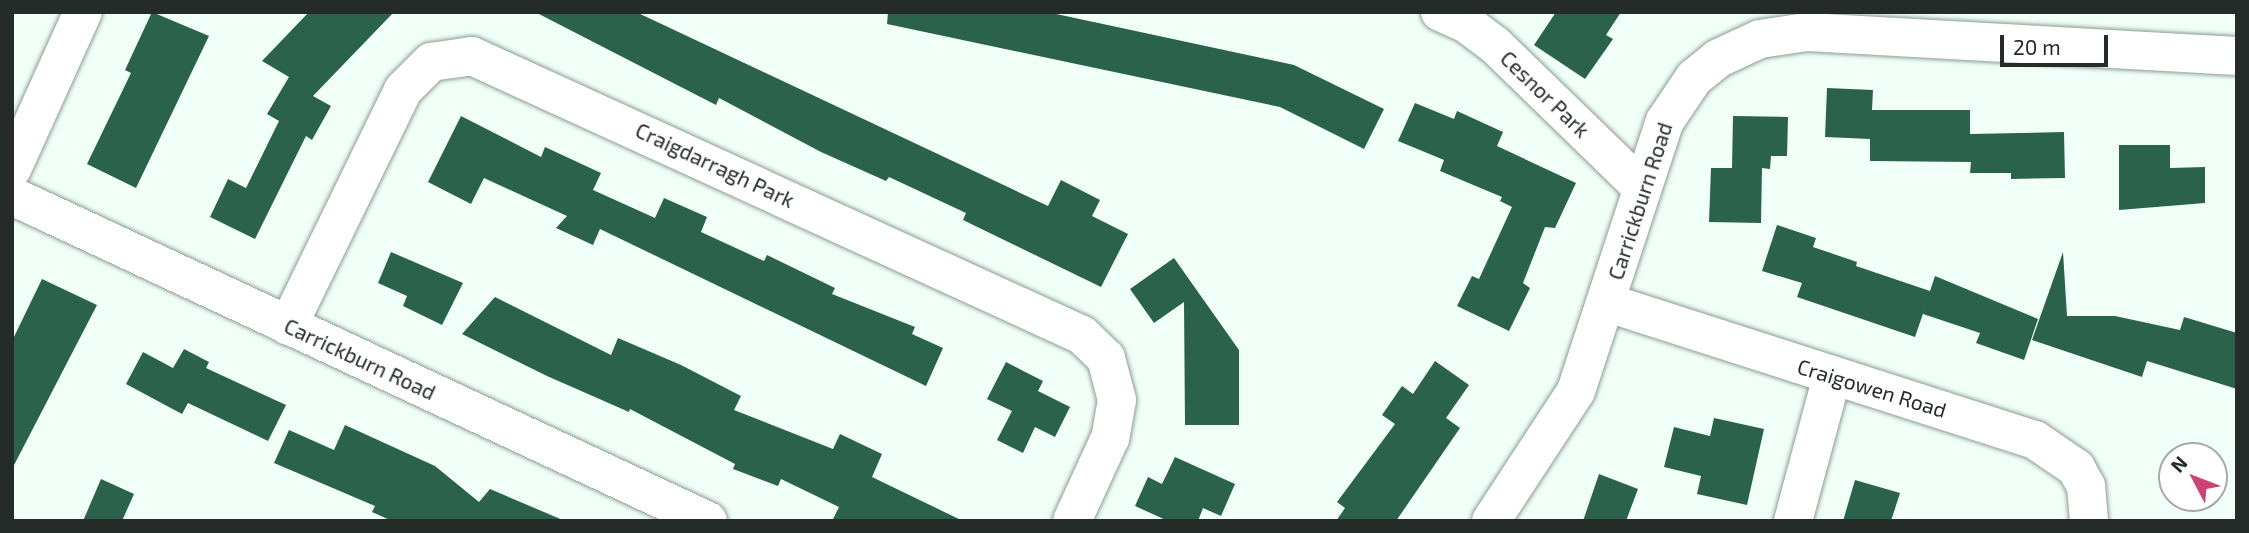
<!DOCTYPE html>
<html>
<head>
<meta charset="utf-8">
<style>
  body { margin:0 }
  #map { position:relative; width:2249px; height:533px; overflow:hidden; background:#f0fff7; font-family:"Exo 2",sans-serif }
  div>[style] { position:absolute }
  .building>* { inset:0; background:#2b624b }
  .roads { filter:drop-shadow(0 0 2px #8c9d94) drop-shadow(0 0 2px #8c9d94) }
  .minor>* { height:38px; margin:-19px; padding:0 19px; transform-origin:19px; border-radius:19px; background:#fff }
  span { translate:-50% -50%; white-space:nowrap; text-align:center; line-height:1.15; -webkit-text-stroke:7px #fff; paint-order:stroke }
  .street-label { font-size:21px; color:#242b28 }
  .frame { position:absolute; inset:0; border:14px solid #242b28; pointer-events:none }
  .north { position:absolute; left:2158px; top:442px; width:70px; height:70px; box-sizing:border-box; background:#fff; border:2px solid #a7aaa9; border-radius:50%; rotate:312deg; font-size:19px; font-weight:700; line-height:28px; text-align:center; color:#242b28 }
  .north::after { content:''; display:block; margin:auto; width:24px; height:32px; background:#ce4275; clip-path:polygon(50% 0,100% 100%,50% 72%,0 100%) }
  .scale { position:absolute; left:2000px; top:35px; width:108px; height:32px; box-sizing:border-box; border:4px solid #242b28; border-top:0; padding-left:9px; font-size:21px; line-height:24px; white-space:nowrap; color:#242b28; -webkit-text-stroke:5px #fff; paint-order:stroke }
</style>
</head>
<body>
<div id="map">
  <div class="building">
    <i style="clip-path:polygon(152px 12px,209px 36px,136px 188px,87px 164px,131px 73px,125px 70px)"></i>
    <i style="clip-path:polygon(309px 12px,394px 12px,313px 96px,331px 106px,312px 140px,306px 136px,255px 239px,210px 217px,228px 179px,246px 188px,279px 121px,267px 114px,289px 77px,262px 61px)"></i>
    <i style="clip-path:polygon(535px 12px,636px 12px,1048px 206px,1061px 180px,1100px 200px,1092px 216px,1128px 234px,1101px 287px,963px 220px,966px 213px,889px 177px,886px 181px,821px 152px,719px 98px,716px 105px)"></i>
    <i style="clip-path:polygon(888px 12px,1047px 12px,1294px 65px,1384px 109px,1364px 149px,1280px 107px,887px 24px)"></i>
    <i style="clip-path:polygon(1556px 12px,1621px 12px,1606px 35px,1613px 39px,1585px 79px,1534px 45px)"></i>
    <i style="clip-path:polygon(1827px 88px,1873px 90px,1872px 110px,1970px 110px,1970px 134px,2064px 132px,2065px 178px,2011px 179px,2011px 173px,1970px 173px,1971px 162px,1870px 161px,1870px 139px,1825px 137px)"></i>
    <i style="clip-path:polygon(1415px 103px,1454px 119px,1457px 111px,1503px 132px,1497px 146px,1576px 183px,1555px 228px,1545px 227px,1523px 283px,1530px 288px,1509px 331px,1457px 306px,1472px 276px,1479px 279px,1512px 207px,1500px 201px,1502px 197px,1440px 171px,1444px 160px,1398px 141px)"></i>
    <i style="clip-path:polygon(461px 116px,541px 157px,545px 147px,601px 173px,593px 190px,655px 218px,664px 198px,707px 217px,701px 232px,764px 261px,767px 255px,835px 288px,832px 294px,915px 327px,912px 334px,943px 348px,926px 386px,600px 229px,593px 245px,556px 228px,567px 216px,484px 178px,471px 204px,428px 182px)"></i>
    <i style="clip-path:polygon(1733px 116px,1788px 117px,1787px 156px,1771px 156px,1770px 169px,1762px 168px,1761px 223px,1709px 222px,1711px 168px,1732px 168px)"></i>
    <i style="clip-path:polygon(2119px 145px,2170px 145px,2170px 168px,2205px 167px,2205px 203px,2119px 210px)"></i>
    <i style="clip-path:polygon(1777px 225px,1816px 238px,1813px 247px,1857px 262px,1856px 266px,1930px 291px,1935px 276px,2038px 319px,2024px 360px,1976px 343px,1980px 333px,1923px 314px,1926px 305px,1915px 337px,1797px 297px,1802px 283px,1762px 271px)"></i>
    <i style="clip-path:polygon(391px 252px,463px 283px,442px 325px,403px 306px,407px 296px,378px 283px)"></i>
    <i style="clip-path:polygon(2063px 252px,2067px 316px,2115px 316px,2180px 330px,2184px 317px,2237px 333px,2237px 389px,2147px 361px,2142px 377px,2032px 340px)"></i>
    <i style="clip-path:polygon(1174px 258px,1239px 350px,1239px 425px,1185px 425px,1184px 302px,1154px 323px,1130px 289px)"></i>
    <i style="clip-path:polygon(42px 279px,97px 305px,12px 469px,12px 341px)"></i>
    <i style="clip-path:polygon(495px 297px,611px 355px,618px 338px,681px 365px,741px 396px,734px 410px,833px 449px,840px 434px,882px 454px,872px 477px,963px 521px,832px 521px,839px 507px,781px 479px,778px 486px,733px 469px,735px 464px,630px 409px,629px 412px,547px 376px,462px 334px)"></i>
    <i style="clip-path:polygon(184px 349px,209px 362px,206px 368px,286px 405px,268px 441px,188px 403px,182px 414px,126px 384px,143px 352px,173px 368px)"></i>
    <i style="clip-path:polygon(1435px 361px,1469px 385px,1446px 418px,1460px 428px,1396px 521px,1336px 521px,1345px 508px,1337px 502px,1395px 424px,1382px 415px,1402px 386px,1413px 394px)"></i>
    <i style="clip-path:polygon(1006px 362px,1043px 381px,1038px 391px,1070px 407px,1055px 437px,1035px 427px,1023px 453px,997px 440px,1012px 411px,987px 399px)"></i>
    <i style="clip-path:polygon(1714px 418px,1764px 429px,1747px 505px,1697px 494px,1701px 476px,1664px 467px,1674px 427px,1710px 436px)"></i>
    <i style="clip-path:polygon(345px 425px,435px 466px,479px 502px,490px 489px,565px 521px,392px 521px,372px 512px,375px 506px,274px 463px,289px 430px,334px 450px)"></i>
    <i style="clip-path:polygon(1175px 457px,1235px 484px,1221px 516px,1203px 508px,1198px 521px,1168px 521px,1135px 506px,1148px 477px,1162px 484px)"></i>
    <i style="clip-path:polygon(1599px 474px,1638px 489px,1626px 521px,1583px 521px)"></i>
    <i style="clip-path:polygon(101px 479px,134px 494px,122px 521px,83px 521px)"></i>
    <i style="clip-path:polygon(1855px 480px,1900px 493px,1891px 521px,1843px 521px)"></i>
  </div>
  <div class="roads">
    <div class="minor">
      <i style="left:1440px;top:12px;width:30px;rotate:24deg"></i>
      <i style="left:1467px;top:24px;width:35px;rotate:37deg"></i>
      <i style="left:1495px;top:45px;width:204px;rotate:44.2deg"></i>
      <i style="left:12px;top:169px;width:172px;rotate:-65.7deg"></i>
      <i style="left:12px;top:196px;width:768px;rotate:25.03deg"></i>
      <i style="left:1608px;top:303px;width:448px;rotate:17.8deg"></i>
      <i style="left:2035px;top:440px;width:50px;rotate:34.3deg"></i>
      <i style="left:2076px;top:468px;width:21px;rotate:61deg"></i>
      <i style="left:2086px;top:486px;width:35px;rotate:85deg"></i>
      <i style="left:288px;top:326px;width:263px;rotate:-64deg"></i>
      <i style="left:403px;top:90px;width:40px;rotate:-45deg"></i>
      <i style="left:431px;top:62px;width:41px;rotate:-8.3deg"></i>
      <i style="left:472px;top:56px;width:671px;rotate:24.58deg"></i>
      <i style="left:1082px;top:335px;width:33px;rotate:44deg"></i>
      <i style="left:1106px;top:358px;width:43px;rotate:75.3deg"></i>
      <i style="left:1117px;top:400px;width:39px;rotate:100deg"></i>
      <i style="left:1110px;top:438px;width:91px;rotate:114.6deg"></i>
      <i style="left:1491px;top:521px;width:155px;rotate:-56.8deg"></i>
      <i style="left:1576px;top:391px;width:284px;rotate:-71.8deg"></i>
      <i style="left:1665px;top:121px;width:52px;rotate:-56deg"></i>
      <i style="left:1694px;top:78px;width:32px;rotate:-39deg"></i>
      <i style="left:1719px;top:58px;width:45px;rotate:-24.9deg"></i>
      <i style="left:1760px;top:39px;width:48px;rotate:-8.5deg"></i>
      <i style="left:1807px;top:32px;width:431px;rotate:3.2deg"></i>
      <i style="left:1793px;top:521px;width:150px;rotate:-74.9deg"></i>
    </div>
  </div>
  <div class="street-label">
    <span style="left:1545px;top:94px;rotate:44deg">Cesnor Park</span>
    <span style="left:715px;top:165px;rotate:25deg">Craigdarragh Park</span>
    <span style="left:1640px;top:201px;rotate:-72deg">Carrickburn Road</span>
    <span style="left:360px;top:359px;rotate:25deg">Carrickburn Road</span>
    <span style="left:1872px;top:388px;rotate:17deg">Craigowen Road</span>
  </div>
  <div class="frame"></div>
  <div class="north">N</div>
  <div class="scale">20 m</div>
</div>
</body>
</html>
